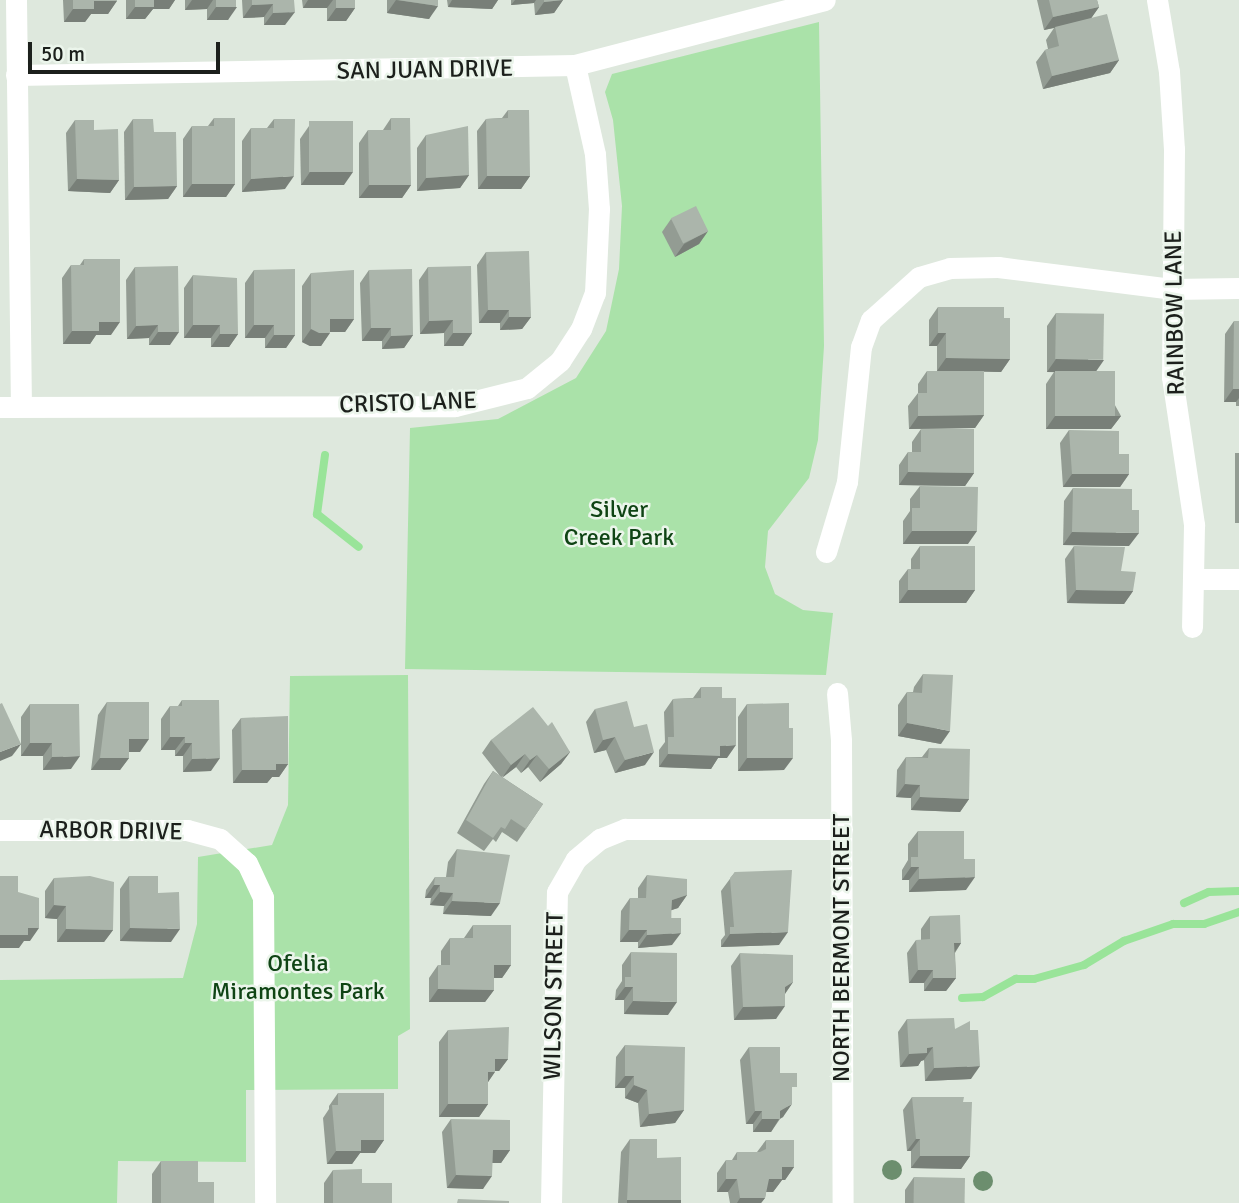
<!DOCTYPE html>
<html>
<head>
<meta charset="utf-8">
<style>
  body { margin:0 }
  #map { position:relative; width:1239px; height:1203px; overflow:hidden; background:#dee8dd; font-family:Signika,sans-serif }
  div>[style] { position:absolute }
  .green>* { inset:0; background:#aae2a9 }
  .stream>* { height:8px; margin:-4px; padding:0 4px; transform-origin:4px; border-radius:4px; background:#99e499 }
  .street>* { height:21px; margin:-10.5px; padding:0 10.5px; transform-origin:10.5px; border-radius:10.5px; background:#fff }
  .trees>* { width:20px; height:20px; margin:-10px; border-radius:50%; background:#6c8e6e }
  .wall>* { inset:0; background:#939c93; transform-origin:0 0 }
  .shaded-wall>* { inset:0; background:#787f78; transform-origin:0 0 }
  .building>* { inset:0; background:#abb5ab; transform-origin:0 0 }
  span { translate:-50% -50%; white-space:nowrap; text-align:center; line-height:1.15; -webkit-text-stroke:5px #ebf5eb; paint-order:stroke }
  .street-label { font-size:24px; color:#1c201c }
  .park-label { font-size:24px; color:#0f4414 }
  .scale { position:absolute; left:28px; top:42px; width:192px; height:32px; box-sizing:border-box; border:4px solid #1c201c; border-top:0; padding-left:9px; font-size:21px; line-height:24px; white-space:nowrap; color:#1c201c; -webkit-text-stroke:5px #ebf5eb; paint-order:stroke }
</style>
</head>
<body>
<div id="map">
  <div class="green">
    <i style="clip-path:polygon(819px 22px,824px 346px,818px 440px,809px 478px,768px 531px,765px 567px,775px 594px,803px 610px,833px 613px,826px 675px,405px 669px,410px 428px,498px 419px,576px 378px,606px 331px,619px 269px,622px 206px,613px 120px,605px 92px,612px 74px)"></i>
    <i style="clip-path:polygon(408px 675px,410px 1029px,398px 1036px,398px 1089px,246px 1090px,246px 1162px,118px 1161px,117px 1203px,0 1203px,0 980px,183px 978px,197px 924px,198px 857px,272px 845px,288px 805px,290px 676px)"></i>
  </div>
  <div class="stream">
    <i style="left:325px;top:455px;width:60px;rotate:97.7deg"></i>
    <i style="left:317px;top:514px;width:53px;rotate:38.2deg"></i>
    <i style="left:1184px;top:903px;width:27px;rotate:-24deg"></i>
    <i style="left:1209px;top:892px;width:30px;rotate:-2deg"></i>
    <i style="left:962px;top:998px;width:21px;rotate:-3deg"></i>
    <i style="left:983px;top:997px;width:38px;rotate:-29deg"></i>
    <i style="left:1016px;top:979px;width:18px"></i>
    <i style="left:1034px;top:979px;width:52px;rotate:-15.6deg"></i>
    <i style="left:1084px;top:965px;width:47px;rotate:-31deg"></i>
    <i style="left:1124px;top:941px;width:52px;rotate:-19.1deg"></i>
    <i style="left:1173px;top:924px;width:31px"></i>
    <i style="left:1204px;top:924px;width:37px;rotate:-19deg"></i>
  </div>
  <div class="street">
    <i style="left:16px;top:0;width:406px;rotate:89.3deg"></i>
    <i style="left:1157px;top:0;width:73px;rotate:80.5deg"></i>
    <i style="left:1169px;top:72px;width:77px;rotate:86.3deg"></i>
    <i style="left:1174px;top:149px;width:228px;rotate:90.5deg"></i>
    <i style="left:1172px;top:377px;width:150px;rotate:81.5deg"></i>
    <i style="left:1194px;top:525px;width:102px;rotate:91.1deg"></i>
    <i style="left:16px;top:75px;width:559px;rotate:-1.02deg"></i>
    <i style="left:575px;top:65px;width:258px;rotate:-14.6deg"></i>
    <i style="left:0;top:407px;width:455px;rotate:-0.1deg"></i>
    <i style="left:455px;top:406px;width:74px;rotate:-14deg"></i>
    <i style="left:527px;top:388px;width:43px;rotate:-39.3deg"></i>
    <i style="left:560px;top:361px;width:38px;rotate:-57deg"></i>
    <i style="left:581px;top:329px;width:39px;rotate:-69deg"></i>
    <i style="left:595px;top:293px;width:84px;rotate:-87.3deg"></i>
    <i style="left:599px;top:209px;width:55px;rotate:-94.2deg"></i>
    <i style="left:595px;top:154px;width:91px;rotate:-102.7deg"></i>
    <i style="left:826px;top:552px;width:73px;rotate:-73.3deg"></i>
    <i style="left:847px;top:482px;width:136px;rotate:-84.1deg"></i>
    <i style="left:861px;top:347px;width:29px;rotate:-70deg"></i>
    <i style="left:871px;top:320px;width:64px;rotate:-41.9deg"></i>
    <i style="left:919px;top:277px;width:32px;rotate:-16deg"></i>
    <i style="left:950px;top:268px;width:48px;rotate:-1.2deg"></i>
    <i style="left:998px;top:267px;width:175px;rotate:7.2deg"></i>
    <i style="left:1172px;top:289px;width:67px;rotate:-0.9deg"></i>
    <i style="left:1193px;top:579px;width:46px"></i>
    <i style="left:837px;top:693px;width:47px;rotate:85.1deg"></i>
    <i style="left:841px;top:740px;width:463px;rotate:89.8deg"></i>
    <i style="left:0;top:830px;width:187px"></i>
    <i style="left:187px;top:830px;width:34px;rotate:15deg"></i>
    <i style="left:220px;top:839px;width:36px;rotate:42deg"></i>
    <i style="left:247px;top:863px;width:38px;rotate:65deg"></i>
    <i style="left:263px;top:897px;width:306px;rotate:89.6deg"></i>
    <i style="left:551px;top:1203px;width:311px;rotate:-88.9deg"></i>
    <i style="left:557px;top:892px;width:38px;rotate:-60deg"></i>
    <i style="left:576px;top:859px;width:31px;rotate:-40deg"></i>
    <i style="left:600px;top:839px;width:27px;rotate:-22deg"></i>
    <i style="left:625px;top:829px;width:217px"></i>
  </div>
  <div class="trees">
    <i style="left:892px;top:1170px"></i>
    <i style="left:983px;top:1181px"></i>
  </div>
  <div class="wall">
    <i style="clip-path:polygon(63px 0,117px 0,108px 14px,91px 14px,85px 22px,64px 22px)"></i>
    <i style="clip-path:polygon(126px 0,175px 0,169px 9px,153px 9px,145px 19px,126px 19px)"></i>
    <i style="clip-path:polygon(185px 0,236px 0,228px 20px,207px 20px,207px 9px,185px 10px)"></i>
    <i style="clip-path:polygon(242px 0,294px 0,285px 25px,264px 25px,264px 17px,243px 18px)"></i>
    <i style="clip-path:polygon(302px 0,355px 0,355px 8px,346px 21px,327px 21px,327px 8px,303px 8px)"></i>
    <i style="clip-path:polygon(387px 0,438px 0,429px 19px,387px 13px)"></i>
    <i style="clip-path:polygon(447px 0,498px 0,492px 9px,448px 7px)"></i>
    <i style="clip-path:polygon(511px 0,563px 0,554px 13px,535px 15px,534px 3px,511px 5px)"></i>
    <i style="clip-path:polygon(1037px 0,1097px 0,1099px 7px,1091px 18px,1119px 60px,1110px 73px,1043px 89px,1036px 62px,1045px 50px,1048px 49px,1046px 40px,1054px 28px,1044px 30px)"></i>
    <i style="clip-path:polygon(508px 110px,530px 176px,521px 189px,478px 189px,477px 131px,486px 119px,502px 118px)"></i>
    <i style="clip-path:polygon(214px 118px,235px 184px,226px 197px,183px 197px,183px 139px,192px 126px,208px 126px)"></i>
    <i style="clip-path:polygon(391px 118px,411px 185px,402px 198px,359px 198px,359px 143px,368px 130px,383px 130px)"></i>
    <i style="clip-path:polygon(133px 119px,154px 132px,177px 186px,168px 199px,125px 200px,124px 132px)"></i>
    <i style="clip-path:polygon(274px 119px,285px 189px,242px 192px,242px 141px,251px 128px,267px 128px)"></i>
    <i style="clip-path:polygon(75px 120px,94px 130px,119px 180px,110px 193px,68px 191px,66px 133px)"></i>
    <i style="clip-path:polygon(309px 126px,344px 185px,301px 185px,300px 139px)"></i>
    <i style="clip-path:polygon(426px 135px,469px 175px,460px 188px,417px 191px,417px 148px)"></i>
    <i style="clip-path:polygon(671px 219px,708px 231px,699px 244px,675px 257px,662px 232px)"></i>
    <i style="clip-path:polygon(486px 252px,531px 317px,522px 329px,500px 330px,500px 323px,479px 323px,477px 265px)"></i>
    <i style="clip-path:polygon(84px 259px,111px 335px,96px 335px,90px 344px,63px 344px,62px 278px,71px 265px,80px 265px)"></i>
    <i style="clip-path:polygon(135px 267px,170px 345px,149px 345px,149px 338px,127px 339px,126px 280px)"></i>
    <i style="clip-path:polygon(428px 267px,472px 333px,463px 346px,444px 346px,444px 333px,420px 334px,419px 280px)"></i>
    <i style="clip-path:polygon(254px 270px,295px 335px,286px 348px,265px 348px,265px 338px,245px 338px,245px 283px)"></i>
    <i style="clip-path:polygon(369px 270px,413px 335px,404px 348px,382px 349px,382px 341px,362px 341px,360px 283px)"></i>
    <i style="clip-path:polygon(311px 273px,354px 319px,345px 332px,330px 332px,321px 346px,310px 346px,302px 342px,302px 286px)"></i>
    <i style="clip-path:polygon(193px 275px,238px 334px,229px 347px,211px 347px,211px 338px,184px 338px,184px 288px)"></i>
    <i style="clip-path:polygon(938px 307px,1004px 318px,1010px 359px,1001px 372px,984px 371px,984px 415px,975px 428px,909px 429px,908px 406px,918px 393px,918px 384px,927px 371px,937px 371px,937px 346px,929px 346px,929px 320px)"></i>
    <i style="clip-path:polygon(1056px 313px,1096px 371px,1121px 416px,1111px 429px,1046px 429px,1046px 384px,1054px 372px,1047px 372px,1047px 326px)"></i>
    <i style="clip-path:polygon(1234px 321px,1239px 321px,1239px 406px,1236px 406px,1236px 402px,1224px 402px,1225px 334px)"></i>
    <i style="clip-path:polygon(921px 429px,974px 473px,965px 486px,899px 485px,899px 465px,908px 452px,912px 452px,912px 442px)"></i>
    <i style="clip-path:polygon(1069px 430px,1119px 454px,1129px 474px,1120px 487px,1063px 487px,1060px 443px)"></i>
    <i style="left:1239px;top:453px;width:70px;height:4px;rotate:90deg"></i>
    <i style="clip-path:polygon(920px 486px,968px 544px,903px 544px,903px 521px,910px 511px,910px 499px)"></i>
    <i style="clip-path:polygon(1073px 488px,1129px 546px,1063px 545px,1064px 501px)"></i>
    <i style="clip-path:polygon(920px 546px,975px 590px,966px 603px,899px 603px,899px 581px,908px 569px,911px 569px,911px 559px)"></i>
    <i style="clip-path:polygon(1074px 546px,1121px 571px,1133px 591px,1124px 604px,1067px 603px,1065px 559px)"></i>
    <i style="clip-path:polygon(923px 674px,941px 744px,898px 736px,898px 705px,907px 692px,913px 692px,914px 687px)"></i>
    <i style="clip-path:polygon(701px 687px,722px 698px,727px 758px,718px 758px,711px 769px,659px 767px,659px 750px,665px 742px,664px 712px,673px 699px,693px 698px)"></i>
    <i style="clip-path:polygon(182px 700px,211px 771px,183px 772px,183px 756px,175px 756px,175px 750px,161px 750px,161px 719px,170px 706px,178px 706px)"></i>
    <i style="clip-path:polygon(107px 702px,140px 752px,129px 752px,129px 758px,120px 770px,91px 770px,98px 715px)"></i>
    <i style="clip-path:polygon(30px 704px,71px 769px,43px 770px,43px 756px,21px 756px,21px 744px,12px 756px,21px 743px,21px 717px)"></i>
    <i style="clip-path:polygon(747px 704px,784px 770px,738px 771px,738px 717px)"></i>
    <i style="clip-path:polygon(595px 709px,645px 765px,615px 773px,606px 750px,594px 753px,586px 722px)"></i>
    <i style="clip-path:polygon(241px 718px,288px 764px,279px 777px,272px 777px,267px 783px,233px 783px,232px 730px)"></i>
    <i style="clip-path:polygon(548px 726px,570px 752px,561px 764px,540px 782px,528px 767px,521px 773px,516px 767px,502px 777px,543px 804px,517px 842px,502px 832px,496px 842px,493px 839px,484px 851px,457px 833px,484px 784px,493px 771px,500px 776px,482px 753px,491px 740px)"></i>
    <i style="clip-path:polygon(929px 748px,969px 799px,960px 812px,911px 810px,911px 798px,896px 797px,897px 770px,906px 757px,922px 757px)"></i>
    <i style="clip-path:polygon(918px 831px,964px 859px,966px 890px,909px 892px,909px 880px,902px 880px,902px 870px,908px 860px,908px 844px)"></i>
    <i style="clip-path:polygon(457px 849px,491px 916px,443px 914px,444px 906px,430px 905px,431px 898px,425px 898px,426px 890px,435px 877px,446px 877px,448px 862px)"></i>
    <i style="clip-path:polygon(735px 872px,779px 945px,721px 947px,721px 940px,725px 935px,721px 891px)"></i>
    <i style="clip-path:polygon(647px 875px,687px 895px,678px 908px,671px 910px,672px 945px,638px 948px,638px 942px,620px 942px,621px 911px,630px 898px,638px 898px,638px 888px)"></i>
    <i style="clip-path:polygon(129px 876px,158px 893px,171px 942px,120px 941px,120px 889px)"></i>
    <i style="clip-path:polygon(54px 878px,113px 930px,104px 942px,57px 942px,57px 919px,45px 918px,45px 891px)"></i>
    <i style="clip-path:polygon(930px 916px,961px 943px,955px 953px,956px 978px,946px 991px,924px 991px,924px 983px,909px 983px,907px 953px,916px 940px,921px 940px,921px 929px)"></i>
    <i style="clip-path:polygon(473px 925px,511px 965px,502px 978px,494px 978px,494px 990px,485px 1002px,429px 1002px,429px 978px,438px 965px,441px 965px,441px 951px,450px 938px,464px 938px)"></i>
    <i style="clip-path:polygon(631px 952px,668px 1015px,624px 1014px,624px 1000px,615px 1000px,616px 990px,622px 981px,622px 965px)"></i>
    <i style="clip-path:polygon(740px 953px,793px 982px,785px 994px,776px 1019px,734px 1020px,731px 966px)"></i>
    <i style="clip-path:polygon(907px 1019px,955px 1029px,971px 1079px,925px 1081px,924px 1060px,921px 1061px,918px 1066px,900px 1067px,898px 1032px)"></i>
    <i style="clip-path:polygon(448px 1030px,508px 1059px,499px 1071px,495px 1071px,488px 1082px,488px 1104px,479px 1117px,439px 1117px,439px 1042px)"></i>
    <i style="clip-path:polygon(625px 1045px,684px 1110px,675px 1123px,640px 1127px,638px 1103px,625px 1098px,625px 1088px,615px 1088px,616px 1057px)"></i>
    <i style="clip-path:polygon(749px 1047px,792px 1093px,783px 1117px,780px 1119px,771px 1132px,753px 1132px,753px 1124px,746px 1124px,740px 1060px)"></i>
    <i style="clip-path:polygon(338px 1093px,384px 1140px,375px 1153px,360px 1153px,352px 1164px,327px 1164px,323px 1118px,329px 1109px,329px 1106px)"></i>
    <i style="clip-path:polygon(912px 1097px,963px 1102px,970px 1156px,961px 1169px,911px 1168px,911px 1151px,907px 1151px,903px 1110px)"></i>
    <i style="clip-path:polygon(451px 1119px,510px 1150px,501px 1163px,492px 1163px,483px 1189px,447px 1188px,442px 1132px)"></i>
    <i style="clip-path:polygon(630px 1139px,657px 1158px,681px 1200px,678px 1203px,618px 1203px,621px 1152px)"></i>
    <i style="clip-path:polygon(766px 1140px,794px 1167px,785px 1180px,782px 1180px,773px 1192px,766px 1192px,765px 1198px,761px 1203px,730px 1203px,728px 1192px,717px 1192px,717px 1173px,726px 1160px,732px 1160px,737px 1152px,757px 1152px)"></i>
    <i style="clip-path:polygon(161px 1161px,214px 1203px,152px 1203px,152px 1174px)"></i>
    <i style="clip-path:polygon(333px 1170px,362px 1183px,392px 1203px,324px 1203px,324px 1183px)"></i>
    <i style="clip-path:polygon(914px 1177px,965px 1203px,905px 1203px,905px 1190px)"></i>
  </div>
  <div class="shaded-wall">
    <i style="clip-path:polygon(152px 0,175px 0,169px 9px,153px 9px,145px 19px,126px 19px,135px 7px)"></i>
    <i style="clip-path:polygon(192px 0,213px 0,207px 9px,185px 10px)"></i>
    <i style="clip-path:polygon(308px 0,333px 0,327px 8px,303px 8px)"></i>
    <i style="clip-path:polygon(396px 0,438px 6px,429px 19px,387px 13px)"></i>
    <i style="clip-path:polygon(452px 0,498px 0,492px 9px,448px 7px)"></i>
    <i style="clip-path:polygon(515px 0,536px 0,534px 3px,511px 5px)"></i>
    <i style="clip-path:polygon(563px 0,554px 13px,535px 15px,544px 2px)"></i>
    <i style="clip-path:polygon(94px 1px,117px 1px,108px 14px,91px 14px,85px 22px,64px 22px,73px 9px)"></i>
    <i style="clip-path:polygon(273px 4px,264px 17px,243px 18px,252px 5px)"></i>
    <i style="clip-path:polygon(216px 7px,237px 7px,228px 20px,207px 20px)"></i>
    <i style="clip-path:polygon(1099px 7px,1090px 20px,1044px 30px,1053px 17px)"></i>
    <i style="clip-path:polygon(336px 8px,355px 8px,346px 21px,327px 21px)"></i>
    <i style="clip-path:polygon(295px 12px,285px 25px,264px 25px,273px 13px)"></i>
    <i style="clip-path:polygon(1119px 60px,1110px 73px,1043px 89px,1052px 76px)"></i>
    <i style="clip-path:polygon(310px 172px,353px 172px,344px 185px,301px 185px)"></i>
    <i style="clip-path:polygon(469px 175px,460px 188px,417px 191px,426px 178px)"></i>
    <i style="clip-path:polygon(294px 176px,285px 189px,242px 192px,251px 179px)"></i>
    <i style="clip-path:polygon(487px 176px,530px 176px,521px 189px,478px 189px)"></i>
    <i style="clip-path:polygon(77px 179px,119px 180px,110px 193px,68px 191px)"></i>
    <i style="clip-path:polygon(192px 184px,235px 184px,226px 197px,183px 197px)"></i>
    <i style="clip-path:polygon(369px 185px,411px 185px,402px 198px,359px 198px)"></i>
    <i style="clip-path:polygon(177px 186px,168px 199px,125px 200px,134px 187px)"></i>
    <i style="clip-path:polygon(708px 231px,699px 244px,675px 257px,684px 244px)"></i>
    <i style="clip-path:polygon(488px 310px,509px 310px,500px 323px,479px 323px)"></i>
    <i style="clip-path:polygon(509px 317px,531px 317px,522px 329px,500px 330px)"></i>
    <i style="clip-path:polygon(330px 319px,354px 319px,345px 332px,321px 332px)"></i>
    <i style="clip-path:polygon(453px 320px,444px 333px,420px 334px,429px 321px)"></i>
    <i style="clip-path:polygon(99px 322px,120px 322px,111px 335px,96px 335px,90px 344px,63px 344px,72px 331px)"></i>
    <i style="clip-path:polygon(158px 325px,149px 338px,127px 339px,136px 326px)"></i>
    <i style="clip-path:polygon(193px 325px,220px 325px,211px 338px,184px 338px)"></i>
    <i style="clip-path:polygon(254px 325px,274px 325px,265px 338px,245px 338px)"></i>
    <i style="clip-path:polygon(371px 328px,391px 328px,382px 341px,362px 341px)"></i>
    <i style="clip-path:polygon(311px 329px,330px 333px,321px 346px,310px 346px,302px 342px)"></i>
    <i style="clip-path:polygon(158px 332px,179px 332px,170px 345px,149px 345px)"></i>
    <i style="clip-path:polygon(453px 333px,472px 333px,463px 346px,444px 346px)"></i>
    <i style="clip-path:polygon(938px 333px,946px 333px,937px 346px,929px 346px)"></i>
    <i style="clip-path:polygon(220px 334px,238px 334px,229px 347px,211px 347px)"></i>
    <i style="clip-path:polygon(274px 335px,295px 335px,286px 348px,265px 348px)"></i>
    <i style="clip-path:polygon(413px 335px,404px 348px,382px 349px,391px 336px)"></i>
    <i style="clip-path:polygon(946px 358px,1010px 359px,1001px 372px,937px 371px)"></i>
    <i style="clip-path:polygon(1056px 359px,1104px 360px,1095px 373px,1047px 372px)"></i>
    <i style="clip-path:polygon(1233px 389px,1239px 389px,1239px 398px,1236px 402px,1224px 402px)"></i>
    <i style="clip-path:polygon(984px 415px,975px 428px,909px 429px,918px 416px)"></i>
    <i style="clip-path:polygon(1055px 416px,1121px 416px,1111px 429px,1046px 429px)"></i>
    <i style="clip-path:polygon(908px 472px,974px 473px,965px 486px,899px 485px)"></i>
    <i style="clip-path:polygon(1072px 474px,1129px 474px,1120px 487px,1063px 487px)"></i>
    <i style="clip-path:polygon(912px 531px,977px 531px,968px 544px,903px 544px)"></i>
    <i style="clip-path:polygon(1072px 532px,1139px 533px,1129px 546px,1063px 545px)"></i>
    <i style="clip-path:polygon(908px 590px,975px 590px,966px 603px,899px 603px)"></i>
    <i style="clip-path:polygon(1076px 590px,1133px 591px,1124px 604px,1067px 603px)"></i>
    <i style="clip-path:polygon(907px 723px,950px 731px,941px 744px,898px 736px)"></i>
    <i style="clip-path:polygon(170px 737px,185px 737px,175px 750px,161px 750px)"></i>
    <i style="clip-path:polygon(615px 737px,606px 750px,594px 753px,603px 740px)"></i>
    <i style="clip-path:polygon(129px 739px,149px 739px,140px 752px,120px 752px)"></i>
    <i style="clip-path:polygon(30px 743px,52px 743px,43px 756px,21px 756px)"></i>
    <i style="clip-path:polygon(185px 743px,192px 743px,183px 756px,175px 756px)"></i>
    <i style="clip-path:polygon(21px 744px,12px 756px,0 761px,0 752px)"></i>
    <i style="clip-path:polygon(736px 745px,727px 758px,718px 758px,711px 769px,659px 767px,668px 754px,720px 746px)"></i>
    <i style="clip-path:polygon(570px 752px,561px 764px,540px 782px,549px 769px)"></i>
    <i style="clip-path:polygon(654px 752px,645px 765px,615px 773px,625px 760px)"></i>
    <i style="clip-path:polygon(525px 754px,516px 767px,502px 778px,511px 765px)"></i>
    <i style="clip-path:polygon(537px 755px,528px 767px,521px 773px,530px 760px)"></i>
    <i style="clip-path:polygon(80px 756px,71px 769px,43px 770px,52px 757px)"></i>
    <i style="clip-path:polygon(100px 758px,129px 758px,120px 770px,91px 770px)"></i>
    <i style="clip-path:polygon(220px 758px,211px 771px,183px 772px,192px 759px)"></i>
    <i style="clip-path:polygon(747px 758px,793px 758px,784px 770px,738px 771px)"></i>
    <i style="clip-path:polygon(276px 764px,288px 764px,279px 777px,272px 777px,267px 783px,233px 783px,242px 770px)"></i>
    <i style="clip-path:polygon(905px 784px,920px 785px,911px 798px,896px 797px)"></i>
    <i style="clip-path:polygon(920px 797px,969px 799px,960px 812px,911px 810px)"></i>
    <i style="clip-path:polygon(911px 867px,919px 867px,909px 880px,902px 880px)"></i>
    <i style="clip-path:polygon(975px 877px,966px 890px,909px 892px,919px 879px)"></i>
    <i style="clip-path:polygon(434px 885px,440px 885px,431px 898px,425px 898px)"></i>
    <i style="clip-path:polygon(440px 892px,453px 893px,444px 906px,430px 905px)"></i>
    <i style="clip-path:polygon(687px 895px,678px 908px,663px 913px,672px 900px)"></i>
    <i style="clip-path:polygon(452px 901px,500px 903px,491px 916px,443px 914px)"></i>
    <i style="clip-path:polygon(54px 905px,66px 906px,57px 919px,45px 918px)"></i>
    <i style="clip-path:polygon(28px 928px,39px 928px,30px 941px,24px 941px,19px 948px,0 948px,0 935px)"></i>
    <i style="clip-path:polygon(130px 928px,180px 929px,171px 942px,120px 941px)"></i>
    <i style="clip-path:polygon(66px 929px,113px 930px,104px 942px,57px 942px)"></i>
    <i style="clip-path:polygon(629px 930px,647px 930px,638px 942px,620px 942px)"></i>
    <i style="clip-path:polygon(788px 932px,779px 945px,721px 947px,730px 934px)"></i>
    <i style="clip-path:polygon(681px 933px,672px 945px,638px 948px,647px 935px)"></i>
    <i style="clip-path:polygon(954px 943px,961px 943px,952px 956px)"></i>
    <i style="clip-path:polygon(494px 965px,511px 965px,502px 978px,485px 978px)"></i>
    <i style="clip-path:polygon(918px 970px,933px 970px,924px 983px,909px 983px)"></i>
    <i style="clip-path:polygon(933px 978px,956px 978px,946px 991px,924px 991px)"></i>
    <i style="clip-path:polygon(793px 982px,784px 995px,785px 987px)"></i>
    <i style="clip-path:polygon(625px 987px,633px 987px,624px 1000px,615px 1000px)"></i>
    <i style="clip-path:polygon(438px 989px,494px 990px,485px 1002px,429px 1002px)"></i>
    <i style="clip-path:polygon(633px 1001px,677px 1002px,668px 1015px,624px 1014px)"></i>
    <i style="clip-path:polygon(785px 1006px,776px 1019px,734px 1020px,743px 1007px)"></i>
    <i style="clip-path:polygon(933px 1047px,924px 1060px,921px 1061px,918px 1066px,900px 1067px,909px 1054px,927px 1048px)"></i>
    <i style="clip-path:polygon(495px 1059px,508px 1059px,499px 1071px,486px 1071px)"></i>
    <i style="clip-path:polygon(980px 1066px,971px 1079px,925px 1081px,934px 1068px)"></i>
    <i style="clip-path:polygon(488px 1072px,495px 1072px,486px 1085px)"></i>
    <i style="clip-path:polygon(625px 1076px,634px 1076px,625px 1088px,615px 1088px)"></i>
    <i style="clip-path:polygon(634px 1085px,647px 1090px,638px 1103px,625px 1098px)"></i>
    <i style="clip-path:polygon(448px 1104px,488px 1104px,479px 1117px,439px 1117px)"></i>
    <i style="clip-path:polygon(792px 1104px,783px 1117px,779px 1119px,771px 1132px,753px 1132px,762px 1119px)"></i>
    <i style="clip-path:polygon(684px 1110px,675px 1123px,640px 1127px,649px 1114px)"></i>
    <i style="clip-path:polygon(755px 1111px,762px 1111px,753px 1124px,746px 1124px)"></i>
    <i style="clip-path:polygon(916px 1139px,920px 1139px,911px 1151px,907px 1151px)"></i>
    <i style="clip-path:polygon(361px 1140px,384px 1140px,375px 1153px,360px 1153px,352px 1164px,327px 1164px,336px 1151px)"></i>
    <i style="clip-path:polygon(493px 1150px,510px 1150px,501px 1163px,484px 1163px)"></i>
    <i style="clip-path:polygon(920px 1156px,970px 1156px,961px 1169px,911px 1168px)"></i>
    <i style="clip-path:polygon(782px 1167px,794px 1167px,785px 1180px,782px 1180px,773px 1192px,760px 1192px,769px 1179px)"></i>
    <i style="clip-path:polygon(456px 1175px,492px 1176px,483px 1189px,447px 1188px)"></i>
    <i style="clip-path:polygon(726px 1179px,737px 1179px,728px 1192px,717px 1192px)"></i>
    <i style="clip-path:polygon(740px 1198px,765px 1198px,761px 1203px,737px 1203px)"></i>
    <i style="left:627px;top:1200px;width:54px;height:4px"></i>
  </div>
  <div class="building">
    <i style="clip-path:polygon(73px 0,117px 0,117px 1px,94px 1px,94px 9px,73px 9px)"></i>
    <i style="left:135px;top:0;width:19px;height:7px"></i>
    <i style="left:216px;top:0;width:20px;height:7px"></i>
    <i style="clip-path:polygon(252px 0,294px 0,295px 12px,273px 13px,273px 4px,252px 5px)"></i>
    <i style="left:336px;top:0;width:19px;height:8px"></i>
    <i style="clip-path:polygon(398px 0,438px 0,438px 6px)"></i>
    <i style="clip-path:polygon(544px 0,563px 0,544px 2px)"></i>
    <i style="clip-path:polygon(1049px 0,1097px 0,1099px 7px,1053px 17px)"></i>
    <i style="clip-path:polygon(1107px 14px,1119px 60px,1052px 76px,1045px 50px,1059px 46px,1055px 27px)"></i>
    <i style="clip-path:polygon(508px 110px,529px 110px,530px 176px,487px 176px,486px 119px,508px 118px)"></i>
    <i style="clip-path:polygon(214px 118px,235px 118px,235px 184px,192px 184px,192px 126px,214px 126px)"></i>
    <i style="clip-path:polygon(391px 118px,410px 118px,411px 185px,369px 185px,368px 130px,391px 130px)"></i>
    <i style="clip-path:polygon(133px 119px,153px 119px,154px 132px,176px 132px,177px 186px,134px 187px)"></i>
    <i style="clip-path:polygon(274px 119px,295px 119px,294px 176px,251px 179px,251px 128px,274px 128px)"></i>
    <i style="clip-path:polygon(75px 120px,94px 120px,94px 130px,118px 129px,119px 180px,77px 179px)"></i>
    <i style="left:353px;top:121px;width:51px;height:44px;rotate:90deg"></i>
    <i style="clip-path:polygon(468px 126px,469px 175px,426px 178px,426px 135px)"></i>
    <i style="left:696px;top:206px;width:28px;height:28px;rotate:64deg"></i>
    <i style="clip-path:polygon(529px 251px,531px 317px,509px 317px,509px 310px,488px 310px,486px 252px)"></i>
    <i style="clip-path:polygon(84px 259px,120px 259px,120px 322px,99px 322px,99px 331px,72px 331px,71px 265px,84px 265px)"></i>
    <i style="clip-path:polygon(178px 266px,179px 332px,158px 332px,158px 325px,136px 326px,135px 267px)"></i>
    <i style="clip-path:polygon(471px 266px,472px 333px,453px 333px,453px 320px,429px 321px,428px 267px)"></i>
    <i style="clip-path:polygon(295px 269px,295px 335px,274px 335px,274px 325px,254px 325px,254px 270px)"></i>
    <i style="clip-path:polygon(412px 269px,413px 335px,391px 336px,391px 328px,371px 328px,369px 270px)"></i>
    <i style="clip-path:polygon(354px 270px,354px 319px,330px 319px,330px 333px,319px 333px,311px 329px,311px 273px)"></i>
    <i style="clip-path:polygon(193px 275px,237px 278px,238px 334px,220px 334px,220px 325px,193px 325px)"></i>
    <i style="clip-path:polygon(938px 307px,1004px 307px,1004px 318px,1010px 318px,1010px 359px,946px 358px,946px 333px,938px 333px)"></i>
    <i style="left:1056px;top:313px;width:48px;height:46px;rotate:1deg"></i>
    <i style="clip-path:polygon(1234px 321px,1239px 321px,1239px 389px,1233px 389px)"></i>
    <i style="clip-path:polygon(927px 371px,984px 371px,984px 415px,918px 416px,918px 393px,927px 393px)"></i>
    <i style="left:1055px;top:371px;width:60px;height:45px"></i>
    <i style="clip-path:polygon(921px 429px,974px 429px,974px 473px,908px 472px,908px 452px,921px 452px)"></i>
    <i style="clip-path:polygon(1069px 430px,1119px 431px,1119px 454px,1129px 454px,1129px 474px,1072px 474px)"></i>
    <i style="clip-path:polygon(920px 486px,978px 487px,977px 531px,912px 531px,912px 508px,920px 508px)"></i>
    <i style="clip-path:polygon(1073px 488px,1132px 489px,1132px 510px,1139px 510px,1139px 533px,1072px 532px)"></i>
    <i style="clip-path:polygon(920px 546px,975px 546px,975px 590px,908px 590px,908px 569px,920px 569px)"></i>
    <i style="clip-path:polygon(1074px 546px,1125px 547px,1121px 571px,1136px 572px,1133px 591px,1076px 590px)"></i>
    <i style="clip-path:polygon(923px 674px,953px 675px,950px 731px,907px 723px,907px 692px,922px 693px)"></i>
    <i style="clip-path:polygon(701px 687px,722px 687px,722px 698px,736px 698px,736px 745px,720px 746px,720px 756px,668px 754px,668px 737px,674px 737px,673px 699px,701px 698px)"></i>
    <i style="clip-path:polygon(182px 700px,219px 700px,220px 758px,192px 759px,192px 743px,185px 743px,185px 737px,170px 737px,170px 706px,182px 706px)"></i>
    <i style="clip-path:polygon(627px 701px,634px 727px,647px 724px,654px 752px,625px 760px,615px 737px,603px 740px,595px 709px)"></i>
    <i style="clip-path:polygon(107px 702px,149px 702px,149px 739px,129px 739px,129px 758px,100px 758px)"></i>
    <i style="clip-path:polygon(2px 703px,21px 744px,0 752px,0 704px)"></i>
    <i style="clip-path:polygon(789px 703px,789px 728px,793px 728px,793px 758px,747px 758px,747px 704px)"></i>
    <i style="clip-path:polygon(30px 704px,79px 704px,80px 756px,52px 757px,52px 743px,30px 743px)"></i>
    <i style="clip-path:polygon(533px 707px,548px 726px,552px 722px,570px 752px,549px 769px,537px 755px,530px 760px,525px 754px,511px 765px,491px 740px)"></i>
    <i style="clip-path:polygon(288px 716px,288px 764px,276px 764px,276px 770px,242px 770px,241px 718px)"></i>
    <i style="clip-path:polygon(929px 748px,970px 749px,969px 799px,920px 797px,920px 785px,905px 784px,906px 757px,928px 758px)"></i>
    <i style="clip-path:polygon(493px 771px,543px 804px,526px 829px,511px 819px,505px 829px,501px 827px,493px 838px,466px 820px)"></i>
    <i style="clip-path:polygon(918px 831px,964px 831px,964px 859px,975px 859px,975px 877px,919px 879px,919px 867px,911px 867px,911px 857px,918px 857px)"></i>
    <i style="clip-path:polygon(457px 849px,510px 855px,500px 903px,452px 901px,453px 893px,440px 892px,440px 885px,434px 885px,435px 877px,454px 877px)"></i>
    <i style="clip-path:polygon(792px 870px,788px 932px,730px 934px,730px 927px,734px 927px,730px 878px,735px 872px)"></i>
    <i style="clip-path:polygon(647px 875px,687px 879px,687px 895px,672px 900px,671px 918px,681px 918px,681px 933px,647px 935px,647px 930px,629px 930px,630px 898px,646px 898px)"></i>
    <i style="clip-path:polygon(0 876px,18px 876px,18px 892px,39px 898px,39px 928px,28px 928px,28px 935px,0 935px)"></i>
    <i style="clip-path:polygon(90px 876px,114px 882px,113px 930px,66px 929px,66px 906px,54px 905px,54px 878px)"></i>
    <i style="clip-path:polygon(129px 876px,158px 876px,158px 893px,179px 892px,180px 929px,130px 928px)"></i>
    <i style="clip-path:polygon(960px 915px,961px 943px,954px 943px,956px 978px,933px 978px,933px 970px,918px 970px,916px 940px,930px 939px,930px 916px)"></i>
    <i style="clip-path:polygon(473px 925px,511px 925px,511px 965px,494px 965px,494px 990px,438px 989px,438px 965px,450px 965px,450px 938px,473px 938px)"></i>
    <i style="clip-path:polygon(631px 952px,677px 953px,677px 1002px,633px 1001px,633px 987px,625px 987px,625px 977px,631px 977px)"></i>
    <i style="clip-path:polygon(740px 953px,793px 955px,793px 982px,785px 987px,785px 1006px,743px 1007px)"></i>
    <i style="clip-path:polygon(954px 1018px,955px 1029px,970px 1021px,970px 1030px,978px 1030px,980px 1066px,934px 1068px,933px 1047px,927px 1048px,927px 1053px,909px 1054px,907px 1019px)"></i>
    <i style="clip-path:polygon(509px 1027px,508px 1059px,495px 1059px,495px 1072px,488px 1072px,488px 1104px,448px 1104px,448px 1030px)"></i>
    <i style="clip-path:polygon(625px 1045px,685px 1047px,684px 1110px,649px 1114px,647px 1090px,634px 1085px,634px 1076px,625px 1076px)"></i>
    <i style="clip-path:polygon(749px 1047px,780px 1047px,780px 1073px,797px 1073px,797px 1087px,792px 1087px,792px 1104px,780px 1111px,780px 1119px,762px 1119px,762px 1111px,755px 1111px)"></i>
    <i style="clip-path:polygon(338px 1093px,384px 1093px,384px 1140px,361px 1140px,361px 1151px,336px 1151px,332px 1105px,338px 1105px)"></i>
    <i style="clip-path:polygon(912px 1097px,964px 1097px,963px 1102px,972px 1102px,970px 1156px,920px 1156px,920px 1139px,916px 1139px)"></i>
    <i style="clip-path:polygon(451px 1119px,510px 1120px,510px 1150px,493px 1150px,492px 1176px,456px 1175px)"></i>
    <i style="clip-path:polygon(630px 1139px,657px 1139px,657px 1158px,681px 1157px,681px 1200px,627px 1200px)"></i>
    <i style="clip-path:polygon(766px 1140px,794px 1140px,794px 1167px,782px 1167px,782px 1179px,769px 1179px,765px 1198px,740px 1198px,737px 1179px,726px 1179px,726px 1160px,737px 1160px,737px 1152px,760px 1152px,766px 1149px)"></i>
    <i style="clip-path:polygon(161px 1161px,198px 1161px,198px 1182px,214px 1182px,214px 1203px,161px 1203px)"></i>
    <i style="clip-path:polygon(362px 1169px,362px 1183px,392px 1183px,392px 1203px,333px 1203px,333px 1170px)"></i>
    <i style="left:914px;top:1177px;width:51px;height:26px;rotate:1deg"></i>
    <i style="clip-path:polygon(458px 1199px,509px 1201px,509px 1203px,457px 1203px)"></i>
  </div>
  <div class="street-label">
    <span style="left:425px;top:70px;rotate:-1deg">SAN JUAN DRIVE</span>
    <span style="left:1175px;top:313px;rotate:-91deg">RAINBOW LANE</span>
    <span style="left:408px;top:403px;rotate:-2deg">CRISTO LANE</span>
    <span style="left:111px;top:831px;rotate:1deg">ARBOR DRIVE</span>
    <span style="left:842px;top:948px;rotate:-90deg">NORTH BERMONT STREET</span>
    <span style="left:554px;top:996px;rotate:-89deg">WILSON STREET</span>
  </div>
  <div class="park-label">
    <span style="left:619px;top:524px">Silver<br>Creek Park</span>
    <span style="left:298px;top:978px">Ofelia<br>Miramontes Park</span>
  </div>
  <div class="scale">50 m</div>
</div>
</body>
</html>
